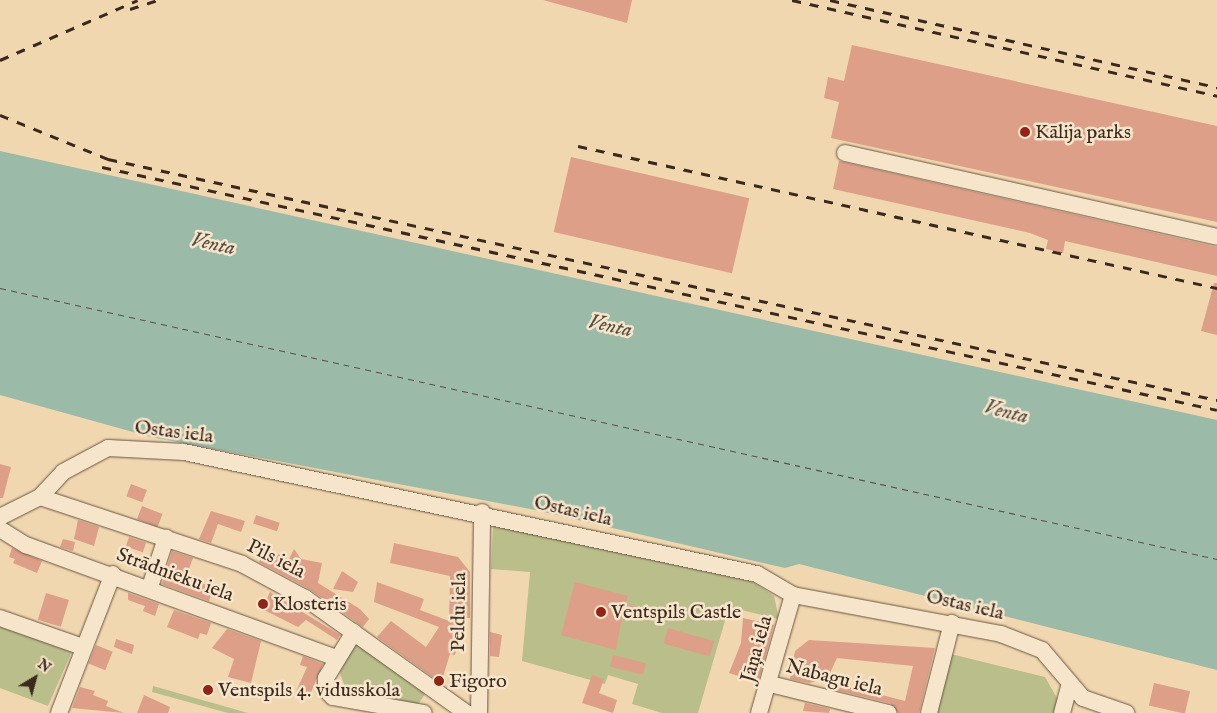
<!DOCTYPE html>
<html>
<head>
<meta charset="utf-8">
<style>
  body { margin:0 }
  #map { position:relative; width:1217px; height:713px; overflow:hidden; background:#f1d7af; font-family:"IM FELL English",serif }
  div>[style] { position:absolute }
  .green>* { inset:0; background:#babe8b }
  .water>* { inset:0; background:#9bbaa7 }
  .ferry>* { height:1px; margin-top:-0.5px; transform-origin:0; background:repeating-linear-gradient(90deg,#544d40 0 6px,transparent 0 11px) }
  .building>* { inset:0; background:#dd9f88; transform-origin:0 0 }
  .roads { filter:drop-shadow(0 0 1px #695442) drop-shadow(0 0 1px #695442) }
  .minor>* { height:16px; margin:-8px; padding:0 8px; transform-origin:8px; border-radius:8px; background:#f6e5cb }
  .rail>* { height:3px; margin-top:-1.5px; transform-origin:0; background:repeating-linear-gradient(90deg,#3c291e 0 9px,transparent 0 18px) }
  .dots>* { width:14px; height:14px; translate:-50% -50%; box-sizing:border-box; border:2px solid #f6e5cb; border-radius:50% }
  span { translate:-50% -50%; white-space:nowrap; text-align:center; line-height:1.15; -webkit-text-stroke:5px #f6e5cb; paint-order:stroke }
  .poi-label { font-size:20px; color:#3c291e }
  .left { translate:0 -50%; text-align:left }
  .street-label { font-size:20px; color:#3c291e }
  .water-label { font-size:21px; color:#544d40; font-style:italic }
  .north { position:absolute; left:10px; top:653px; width:50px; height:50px; -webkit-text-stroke:4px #f6e5cb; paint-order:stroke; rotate:37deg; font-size:14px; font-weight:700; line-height:20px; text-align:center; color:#3c291e }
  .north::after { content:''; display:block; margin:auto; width:18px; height:22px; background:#3c291e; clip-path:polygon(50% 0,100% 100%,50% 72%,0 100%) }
</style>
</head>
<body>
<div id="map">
  <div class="green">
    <i style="clip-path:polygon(493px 525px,753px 582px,774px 596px,779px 619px,729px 607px,698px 713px,662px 713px,632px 704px,638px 684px,608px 675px,605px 684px,522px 661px,530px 572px,491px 569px)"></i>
    <i style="clip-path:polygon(0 623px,73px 649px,48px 706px,0 688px)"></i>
    <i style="clip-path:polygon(357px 643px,427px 691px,417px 706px,347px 692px,338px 668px)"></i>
    <i style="clip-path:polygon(951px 654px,1045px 677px,1061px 705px,1059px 713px,936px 713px)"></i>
    <i style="clip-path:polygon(153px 686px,248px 713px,228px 713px,152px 692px)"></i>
  </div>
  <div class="water">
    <i style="clip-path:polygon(0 151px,1217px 420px,1217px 670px,799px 564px,785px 568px,535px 510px,151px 437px,0 395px)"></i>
  </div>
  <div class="ferry">
    <i style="left:0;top:288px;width:1247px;rotate:12.55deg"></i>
  </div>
  <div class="building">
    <i style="clip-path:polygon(543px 0,632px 0,627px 23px)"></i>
    <i style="clip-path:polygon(852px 45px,1217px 126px,1217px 222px,831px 138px,839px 102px,824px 98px,828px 77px,844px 81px)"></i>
    <i style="left:571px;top:157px;width:183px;height:77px;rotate:13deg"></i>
    <i style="clip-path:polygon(839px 161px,1217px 247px,1217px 276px,1065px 241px,1063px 253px,1046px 249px,1048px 240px,1030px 233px,833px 189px)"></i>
    <i style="clip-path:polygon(1214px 283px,1217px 283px,1217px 335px,1201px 331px)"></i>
    <i style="clip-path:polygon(0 464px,11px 467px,3px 498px,0 498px)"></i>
    <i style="left:131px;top:484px;width:17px;height:13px;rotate:21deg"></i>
    <i style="left:142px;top:506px;width:22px;height:14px;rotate:21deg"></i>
    <i style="clip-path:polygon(211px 511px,245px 521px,241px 532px,218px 524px,211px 543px,199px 539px)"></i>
    <i style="left:256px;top:515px;width:25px;height:9px;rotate:18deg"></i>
    <i style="clip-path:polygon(78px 520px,99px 527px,94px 546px,74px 539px)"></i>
    <i style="left:129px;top:537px;width:18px;height:10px;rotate:19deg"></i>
    <i style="clip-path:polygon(63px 539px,75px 542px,73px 551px,60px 547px)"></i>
    <i style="clip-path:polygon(394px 543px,458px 557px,470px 572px,470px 618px,464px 618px,455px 655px,450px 654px,441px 683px,377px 637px,391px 621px,426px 647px,439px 627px,374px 602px,377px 582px,424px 599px,420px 610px,449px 621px,450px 576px,390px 563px)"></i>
    <i style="clip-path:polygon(12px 548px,42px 561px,37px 573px,13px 563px,15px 559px,9px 557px)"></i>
    <i style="clip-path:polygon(266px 549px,289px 559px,294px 549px,301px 559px,322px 563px,318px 583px,360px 609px,369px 619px,363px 627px,311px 590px,259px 562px)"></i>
    <i style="clip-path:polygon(172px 551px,193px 558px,187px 574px,213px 589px,209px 601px,162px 584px)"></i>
    <i style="clip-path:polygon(342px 571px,358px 582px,353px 592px,333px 589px)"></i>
    <i style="clip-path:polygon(575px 582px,628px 596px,625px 604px,637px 607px,634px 620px,622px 617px,616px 650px,561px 635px)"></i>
    <i style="clip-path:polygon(270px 592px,340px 635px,337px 640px,306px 620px,298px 627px,262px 609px)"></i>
    <i style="left:46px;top:593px;width:24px;height:28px;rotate:17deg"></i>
    <i style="clip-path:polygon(128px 593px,159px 604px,155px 616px,143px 611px,145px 606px,128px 600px)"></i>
    <i style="clip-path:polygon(174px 610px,211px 623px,207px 635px,200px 633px,198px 639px,167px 627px)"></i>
    <i style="clip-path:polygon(743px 618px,774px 625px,758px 682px,729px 673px,741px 643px)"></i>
    <i style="left:668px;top:628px;width:48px;height:16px;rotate:16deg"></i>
    <i style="clip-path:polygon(227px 629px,261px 641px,251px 683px,228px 677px,234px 659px,212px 648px)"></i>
    <i style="clip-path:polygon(490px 632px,502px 635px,499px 657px,490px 656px)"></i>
    <i style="clip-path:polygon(116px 639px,134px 645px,132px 654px,114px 647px)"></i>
    <i style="clip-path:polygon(809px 640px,935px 648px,919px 713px,898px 713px,890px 703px,831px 689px,832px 682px,905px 701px,913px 666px,837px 658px,827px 679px,809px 683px,790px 679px,795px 651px)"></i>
    <i style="left:96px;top:645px;width:18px;height:20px;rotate:22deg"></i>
    <i style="left:613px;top:655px;width:34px;height:12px;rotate:14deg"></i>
    <i style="clip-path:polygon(303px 656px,323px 664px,309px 697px,295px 694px,307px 667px,300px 665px)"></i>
    <i style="clip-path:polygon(592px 675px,604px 679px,599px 693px,617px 700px,613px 713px,582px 703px)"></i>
    <i style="left:1154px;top:683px;width:37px;height:23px;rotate:13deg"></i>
    <i style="clip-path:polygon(80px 687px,95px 691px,93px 695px,108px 701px,106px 706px,124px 713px,72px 708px)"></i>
    <i style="clip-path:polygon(144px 695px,170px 707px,168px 713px,137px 713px)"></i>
    <i style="clip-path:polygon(805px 703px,830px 709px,829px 713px,803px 711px)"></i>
  </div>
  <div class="roads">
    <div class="minor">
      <i style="left:845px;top:153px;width:381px;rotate:12.7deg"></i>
      <i style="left:40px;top:497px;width:213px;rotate:18.3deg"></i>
      <i style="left:242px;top:564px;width:72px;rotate:28.4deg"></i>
      <i style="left:305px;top:598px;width:198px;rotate:35.5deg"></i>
      <i style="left:0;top:517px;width:45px;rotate:-26.6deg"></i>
      <i style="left:40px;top:497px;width:34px;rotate:-47deg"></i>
      <i style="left:63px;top:472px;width:51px;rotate:-28.1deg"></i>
      <i style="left:108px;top:448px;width:76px;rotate:3deg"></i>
      <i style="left:184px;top:452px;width:586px;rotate:12.02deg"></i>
      <i style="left:757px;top:574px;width:42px;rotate:30.3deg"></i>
      <i style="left:793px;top:595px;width:212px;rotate:10.6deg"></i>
      <i style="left:1001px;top:634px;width:44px;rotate:21.3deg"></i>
      <i style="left:1042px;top:650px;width:63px;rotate:49.5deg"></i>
      <i style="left:1083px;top:698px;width:46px;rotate:19.2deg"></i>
      <i style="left:0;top:529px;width:31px;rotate:32deg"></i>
      <i style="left:26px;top:545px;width:331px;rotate:20deg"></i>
      <i style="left:150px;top:587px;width:52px;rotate:-71.9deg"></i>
      <i style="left:0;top:618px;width:88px;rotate:19.3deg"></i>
      <i style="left:354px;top:632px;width:54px;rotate:121.3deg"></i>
      <i style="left:326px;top:678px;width:12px;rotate:90deg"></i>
      <i style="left:326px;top:690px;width:10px;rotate:45deg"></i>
      <i style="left:333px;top:697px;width:92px;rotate:10deg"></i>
      <i style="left:770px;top:684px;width:122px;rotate:13.8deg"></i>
      <i style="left:59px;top:713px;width:149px;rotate:-68.8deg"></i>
      <i style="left:479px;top:713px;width:201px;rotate:-89.1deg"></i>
      <i style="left:759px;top:713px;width:123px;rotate:-73.9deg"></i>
      <i style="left:929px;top:713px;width:93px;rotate:-75.7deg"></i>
      <i style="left:1062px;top:713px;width:27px;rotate:-75deg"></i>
    </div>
  </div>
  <div class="rail">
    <i style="left:792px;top:0;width:436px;rotate:12.7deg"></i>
    <i style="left:830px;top:0;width:397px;rotate:12.7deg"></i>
    <i style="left:130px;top:9px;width:29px;rotate:-18deg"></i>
    <i style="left:0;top:60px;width:150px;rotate:-23.5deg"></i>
    <i style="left:0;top:115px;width:117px;rotate:22.2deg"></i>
    <i style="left:108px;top:159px;width:1135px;rotate:12.26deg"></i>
    <i style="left:578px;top:146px;width:655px;rotate:12.53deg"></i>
    <i style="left:102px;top:167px;width:1141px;rotate:12.29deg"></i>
  </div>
  <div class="dots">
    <i style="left:1025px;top:132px;background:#8f2418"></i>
    <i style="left:263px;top:604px;background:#8f2418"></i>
    <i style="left:601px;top:612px;background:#8f2418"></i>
    <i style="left:439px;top:681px;background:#8f2418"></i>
    <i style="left:208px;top:690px;background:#8f2418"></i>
  </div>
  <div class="poi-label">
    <span class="left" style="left:1035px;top:132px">Kālija parks</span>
    <span class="left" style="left:273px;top:604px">Klosteris</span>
    <span class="left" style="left:611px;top:612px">Ventspils Castle</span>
    <span class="left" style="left:449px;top:681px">Figoro</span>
    <span class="left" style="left:218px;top:690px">Ventspils 4. vidusskola</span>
  </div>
  <div class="street-label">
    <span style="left:174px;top:432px;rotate:7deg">Ostas iela</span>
    <span style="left:573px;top:511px;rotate:13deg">Ostas iela</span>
    <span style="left:276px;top:559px;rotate:27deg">Pils iela</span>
    <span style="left:175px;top:575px;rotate:20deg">Strādnieku iela</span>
    <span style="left:965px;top:605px;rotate:13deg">Ostas iela</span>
    <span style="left:459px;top:612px;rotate:-89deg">Peldu iela</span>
    <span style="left:757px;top:649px;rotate:-74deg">Jāņa iela</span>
    <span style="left:834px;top:678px;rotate:14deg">Nabagu iela</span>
  </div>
  <div class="water-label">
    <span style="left:213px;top:245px;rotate:12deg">Venta</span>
    <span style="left:610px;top:327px;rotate:12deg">Venta</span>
    <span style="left:1006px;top:413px;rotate:14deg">Venta</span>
  </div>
  <div class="north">N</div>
</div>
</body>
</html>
